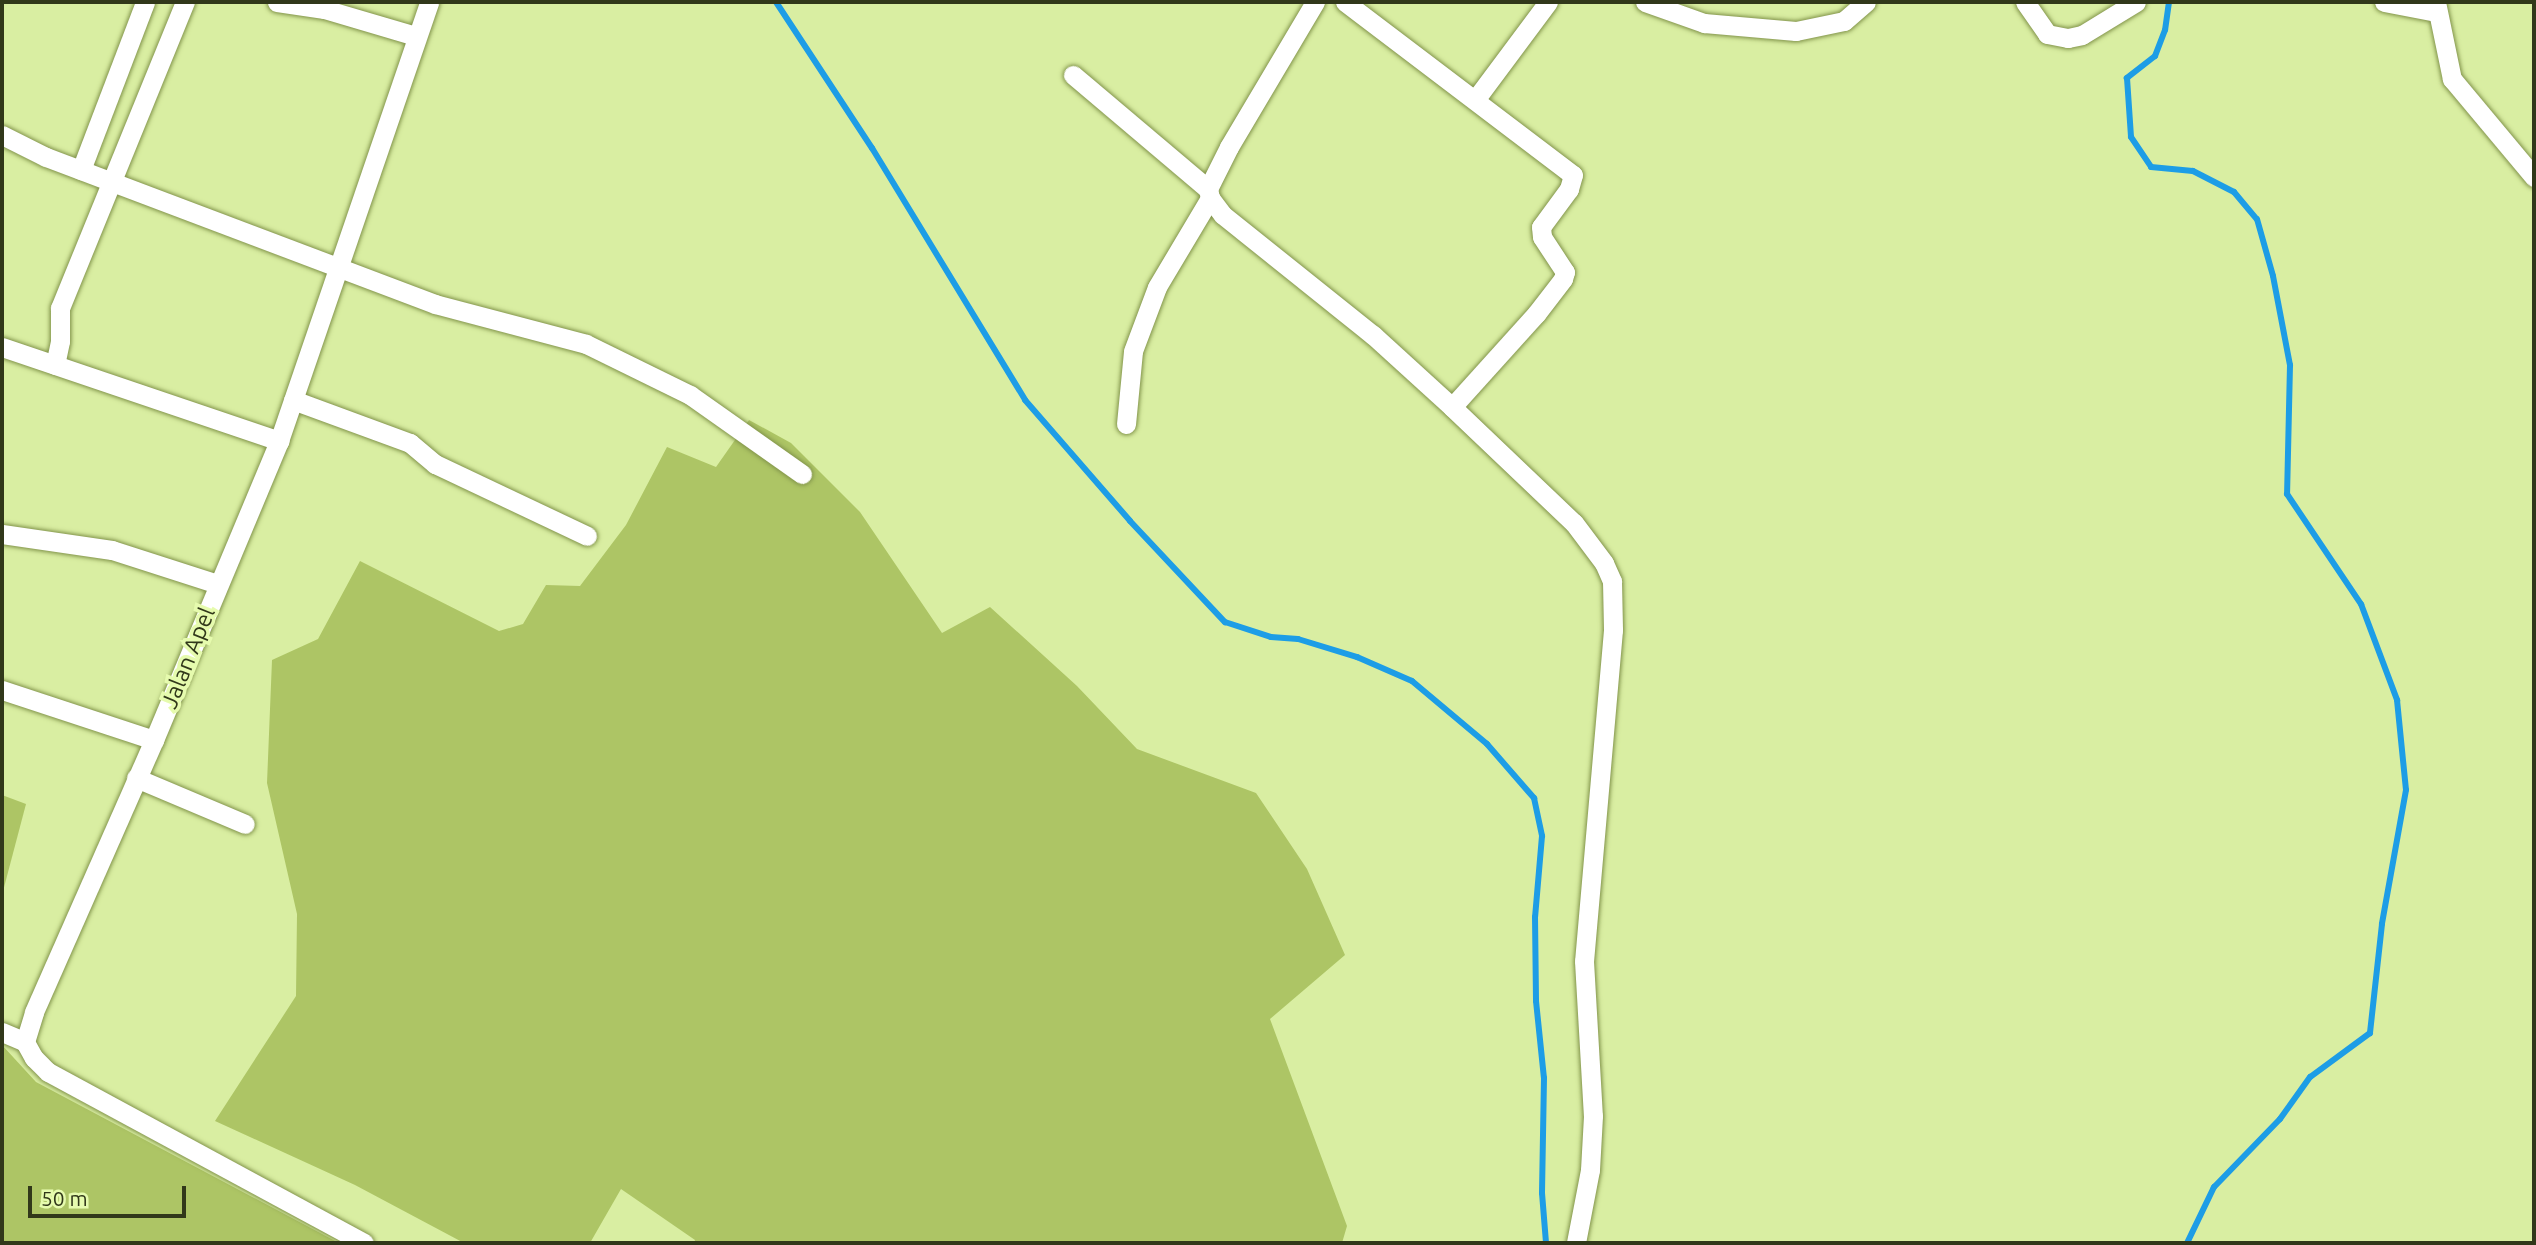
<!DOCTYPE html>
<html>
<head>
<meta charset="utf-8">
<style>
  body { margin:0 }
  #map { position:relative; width:2536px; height:1245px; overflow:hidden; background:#d9eea2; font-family:Ubuntu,sans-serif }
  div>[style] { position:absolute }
  .green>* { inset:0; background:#adc565 }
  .stream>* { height:6px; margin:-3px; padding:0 3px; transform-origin:3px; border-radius:3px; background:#1d9de6 }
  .roads { filter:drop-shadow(0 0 2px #82944b) drop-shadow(0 0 2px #82944b) }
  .street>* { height:19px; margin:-9.5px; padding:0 9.5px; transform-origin:9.5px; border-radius:9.5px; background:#fff }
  span { translate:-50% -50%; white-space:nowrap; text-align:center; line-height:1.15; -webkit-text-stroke:7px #e6fbae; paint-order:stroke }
  .street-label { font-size:23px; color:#31381a }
  .frame { position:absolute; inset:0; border:4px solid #31381a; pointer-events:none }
  .scale { position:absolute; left:28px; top:1186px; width:158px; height:32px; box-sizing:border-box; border:4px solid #31381a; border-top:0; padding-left:9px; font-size:21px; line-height:24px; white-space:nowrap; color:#31381a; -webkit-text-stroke:5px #e6fbae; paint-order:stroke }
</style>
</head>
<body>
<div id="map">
  <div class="green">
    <i style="clip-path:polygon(749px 420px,791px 443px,860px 512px,942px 633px,990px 607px,1077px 686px,1137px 749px,1256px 793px,1307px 869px,1345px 955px,1270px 1019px,1347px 1226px,1342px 1243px,694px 1243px,695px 1240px,621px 1189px,590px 1243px,464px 1243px,355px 1185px,215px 1121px,296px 996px,297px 914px,267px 783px,272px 660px,318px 639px,360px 561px,499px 631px,523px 624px,546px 585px,580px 586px,626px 525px,667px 447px,716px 467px)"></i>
    <i style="clip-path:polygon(2px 795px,26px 804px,2px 895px)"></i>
    <i style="clip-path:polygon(2px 1045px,36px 1082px,339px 1243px,2px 1243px)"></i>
  </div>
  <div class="stream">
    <i style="left:776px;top:2px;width:175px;rotate:56.7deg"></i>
    <i style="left:872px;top:148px;width:295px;rotate:58.7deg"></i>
    <i style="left:1025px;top:400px;width:160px;rotate:49deg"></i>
    <i style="left:1130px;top:521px;width:139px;rotate:46.8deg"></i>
    <i style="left:1225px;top:622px;width:48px;rotate:18.1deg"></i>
    <i style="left:1271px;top:637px;width:27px;rotate:4deg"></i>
    <i style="left:1298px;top:639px;width:62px;rotate:17deg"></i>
    <i style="left:1357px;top:657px;width:60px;rotate:23.6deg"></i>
    <i style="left:1412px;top:681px;width:98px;rotate:40deg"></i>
    <i style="left:1487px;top:744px;width:72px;rotate:49deg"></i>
    <i style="left:1534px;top:798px;width:39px;rotate:78deg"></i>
    <i style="left:1542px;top:836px;width:81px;rotate:94.9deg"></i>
    <i style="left:1535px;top:917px;width:84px;rotate:89.3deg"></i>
    <i style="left:1536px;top:1001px;width:77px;rotate:84.1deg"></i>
    <i style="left:1544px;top:1078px;width:115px;rotate:91deg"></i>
    <i style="left:1542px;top:1193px;width:50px;rotate:85.4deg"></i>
    <i style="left:2169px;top:2px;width:28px;rotate:98deg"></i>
    <i style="left:2165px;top:30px;width:28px;rotate:111deg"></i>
    <i style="left:2155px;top:56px;width:36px;rotate:142deg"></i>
    <i style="left:2127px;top:78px;width:59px;rotate:86.1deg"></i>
    <i style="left:2131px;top:137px;width:36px;rotate:56deg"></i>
    <i style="left:2151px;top:167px;width:42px;rotate:5.4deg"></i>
    <i style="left:2193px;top:171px;width:46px;rotate:27.1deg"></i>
    <i style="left:2234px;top:192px;width:35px;rotate:50deg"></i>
    <i style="left:2257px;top:219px;width:59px;rotate:74.3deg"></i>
    <i style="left:2273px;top:276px;width:91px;rotate:79.2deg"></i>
    <i style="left:2290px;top:365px;width:129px;rotate:91.3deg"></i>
    <i style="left:2287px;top:494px;width:133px;rotate:56.1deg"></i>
    <i style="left:2361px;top:604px;width:103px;rotate:69.4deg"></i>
    <i style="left:2397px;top:700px;width:90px;rotate:84.3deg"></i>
    <i style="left:2406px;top:790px;width:136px;rotate:100.2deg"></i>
    <i style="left:2382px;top:924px;width:110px;rotate:96.3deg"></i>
    <i style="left:2370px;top:1033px;width:74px;rotate:143.7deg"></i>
    <i style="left:2310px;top:1077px;width:52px;rotate:125.5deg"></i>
    <i style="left:2280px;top:1119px;width:95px;rotate:134.1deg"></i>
    <i style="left:2214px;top:1187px;width:62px;rotate:115.7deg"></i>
  </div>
  <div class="roads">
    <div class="street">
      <i style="left:277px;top:2px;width:48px;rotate:8.5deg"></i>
      <i style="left:324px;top:9px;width:96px;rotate:16.4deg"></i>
      <i style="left:1315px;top:2px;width:169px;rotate:120.7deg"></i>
      <i style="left:1229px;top:147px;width:47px;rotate:116.6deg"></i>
      <i style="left:1208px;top:189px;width:9px;rotate:77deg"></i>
      <i style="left:1210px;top:198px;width:21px;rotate:53deg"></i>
      <i style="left:1223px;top:215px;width:192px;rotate:38.7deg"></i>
      <i style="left:1373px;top:335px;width:107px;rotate:42.3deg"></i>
      <i style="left:1452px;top:407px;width:168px;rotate:43.6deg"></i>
      <i style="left:1574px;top:523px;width:50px;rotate:53.1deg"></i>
      <i style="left:1604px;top:563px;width:20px;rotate:66deg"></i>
      <i style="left:1612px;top:581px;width:49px;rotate:88.8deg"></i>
      <i style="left:1613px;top:630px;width:332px;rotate:95deg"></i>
      <i style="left:1584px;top:961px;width:155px;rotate:86.7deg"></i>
      <i style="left:1593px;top:1116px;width:54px;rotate:93.2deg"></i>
      <i style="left:1590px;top:1170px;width:74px;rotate:100.9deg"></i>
      <i style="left:1345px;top:2px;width:286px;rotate:37.2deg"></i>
      <i style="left:1573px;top:175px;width:15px;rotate:106deg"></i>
      <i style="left:1569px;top:189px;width:47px;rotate:126.4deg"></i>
      <i style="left:1541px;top:227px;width:10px;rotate:84deg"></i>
      <i style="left:1542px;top:237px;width:42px;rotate:56.7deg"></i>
      <i style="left:1565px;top:272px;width:7px;rotate:106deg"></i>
      <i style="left:1563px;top:279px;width:44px;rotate:127.6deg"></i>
      <i style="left:1536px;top:314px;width:125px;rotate:132.1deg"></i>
      <i style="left:1645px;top:2px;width:63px;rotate:19.6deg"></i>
      <i style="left:1704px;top:23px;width:92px;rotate:5deg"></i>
      <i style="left:1796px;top:31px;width:49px;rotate:-11.8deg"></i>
      <i style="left:1844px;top:21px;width:29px;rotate:-41deg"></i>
      <i style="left:2025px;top:2px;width:39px;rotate:55deg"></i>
      <i style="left:2047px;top:34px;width:21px;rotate:11deg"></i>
      <i style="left:2068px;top:38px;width:14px;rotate:-12deg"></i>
      <i style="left:2082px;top:35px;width:63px;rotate:-31.4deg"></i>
      <i style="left:2384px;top:2px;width:53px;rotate:10.9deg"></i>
      <i style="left:2436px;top:2px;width:79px;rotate:78.3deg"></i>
      <i style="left:2452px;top:79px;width:128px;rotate:50.1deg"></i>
      <i style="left:1073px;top:75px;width:177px;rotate:40.2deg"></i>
      <i style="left:1475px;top:100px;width:122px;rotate:-53.3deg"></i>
      <i style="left:2px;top:135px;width:49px;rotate:26.6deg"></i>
      <i style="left:46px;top:157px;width:416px;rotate:20.7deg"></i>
      <i style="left:435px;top:304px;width:156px;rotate:14.8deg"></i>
      <i style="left:586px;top:344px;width:116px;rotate:26.1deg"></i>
      <i style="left:690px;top:395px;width:137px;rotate:35.2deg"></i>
      <i style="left:81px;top:170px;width:180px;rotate:-69.1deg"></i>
      <i style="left:2px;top:347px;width:293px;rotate:18.7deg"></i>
      <i style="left:55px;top:365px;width:25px;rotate:-78deg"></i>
      <i style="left:60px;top:341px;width:33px;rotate:-90deg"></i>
      <i style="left:60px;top:308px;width:331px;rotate:-67.8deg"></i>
      <i style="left:293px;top:400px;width:125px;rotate:20.2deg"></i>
      <i style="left:410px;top:443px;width:33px;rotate:40deg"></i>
      <i style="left:435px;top:464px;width:168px;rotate:25.3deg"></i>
      <i style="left:1126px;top:424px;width:73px;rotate:-84.5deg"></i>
      <i style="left:1133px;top:351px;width:68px;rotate:-69.4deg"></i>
      <i style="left:1157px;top:287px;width:104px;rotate:-59.2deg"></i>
      <i style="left:2px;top:534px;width:111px;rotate:8.3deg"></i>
      <i style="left:112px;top:550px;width:111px;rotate:17.8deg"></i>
      <i style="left:2px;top:690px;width:160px;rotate:18.2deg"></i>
      <i style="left:136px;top:778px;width:118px;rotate:22.9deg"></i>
      <i style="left:2px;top:1032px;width:25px;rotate:23deg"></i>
      <i style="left:25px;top:1042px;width:18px;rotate:61deg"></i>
      <i style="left:34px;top:1058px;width:20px;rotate:45deg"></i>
      <i style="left:48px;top:1072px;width:359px;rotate:28.4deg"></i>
      <i style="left:25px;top:1042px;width:31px;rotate:-73deg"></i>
      <i style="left:34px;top:1012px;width:297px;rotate:-66.2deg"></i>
      <i style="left:154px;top:740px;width:324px;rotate:-67.3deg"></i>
      <i style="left:279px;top:441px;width:464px;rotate:-71.1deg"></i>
    </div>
  </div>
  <div class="street-label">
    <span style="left:188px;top:658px;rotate:-68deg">Jalan Apel</span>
  </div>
  <div class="frame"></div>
  <div class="scale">50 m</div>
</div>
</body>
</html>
